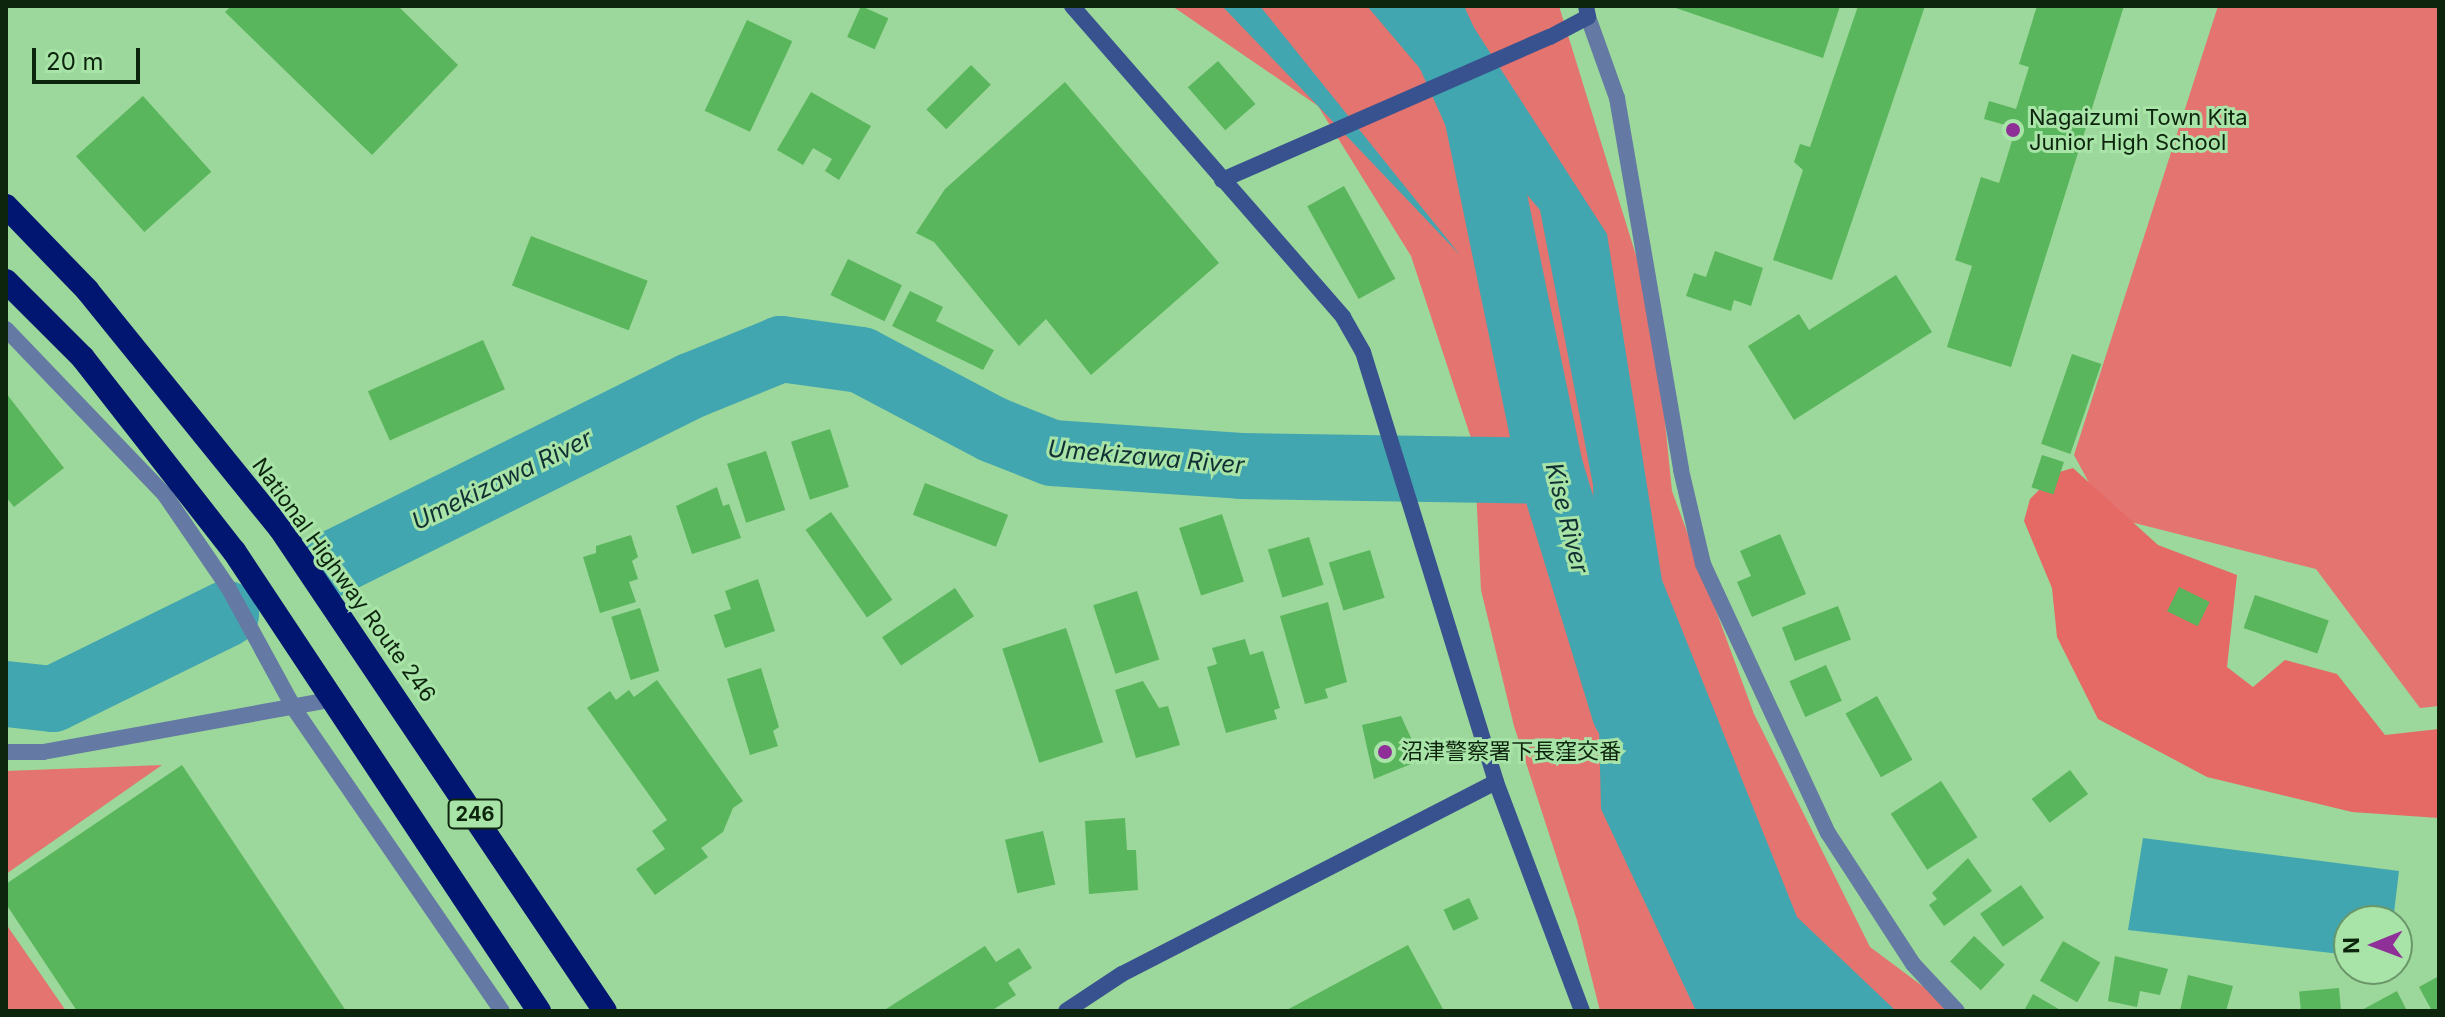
<!DOCTYPE html>
<html>
<head>
<meta charset="utf-8">
<style>
  body { margin:0 }
  #map { position:relative; width:2445px; height:1017px; overflow:hidden; background:#9cd79b; font-family:Inter,"Noto Sans JP",sans-serif }
  div>[style] { position:absolute }
  .green>* { inset:0; background:#e3746f }
  .forest>* { inset:0; background:#e56965 }
  .water>* { inset:0; background:#42a6b0 }
  .river>* { height:66px; margin:-33px; padding:0 33px; transform-origin:33px; border-radius:33px; background:#42a6b0 }
  .building>* { inset:0; background:#59b65c; transform-origin:0 0 }
  .lane>* { height:16px; margin:-8px; padding:0 8px; transform-origin:8px; border-radius:8px; background:#6479a3 }
  .street>* { height:16px; margin:-8px; padding:0 8px; transform-origin:8px; border-radius:8px; background:#6479a3 }
  .secondary>* { height:16px; margin:-8px; padding:0 8px; transform-origin:8px; border-radius:8px; background:#37528f }
  .highway>* { height:24px; margin:-12px; padding:0 12px; transform-origin:12px; border-radius:12px; background:#011671 }
  .dots>* { width:22px; height:22px; translate:-50% -50%; box-sizing:border-box; border:4px solid #a8e4a7; border-radius:50% }
  span { translate:-50% -50%; white-space:nowrap; text-align:center; line-height:1.15; -webkit-text-stroke:6px #a8e4a7; paint-order:stroke }
  .shield-label span { padding:2px 6px; background:#a8e4a7; border:2px solid; border-radius:6px; -webkit-text-stroke-width:0 }
  .shield-label { font-size:20px; color:#0d240d; font-weight:700 }
  .poi-label { font-size:22px; color:#0d240d }
  .left { translate:0 -50%; text-align:left }
  .street-label { font-size:22px; color:#0d240d }
  .water-label { font-size:24px; color:#113033; font-style:italic }
  .frame { position:absolute; inset:0; border:8px solid #0d240d; pointer-events:none }
  .north { position:absolute; left:2333px; top:905px; width:80px; height:80px; box-sizing:border-box; background:#a8e4a7; border:2px solid #6a9769; border-radius:50%; rotate:269deg; font-size:22px; font-weight:700; line-height:32px; text-align:center; color:#0d240d }
  .north::after { content:''; display:block; margin:auto; width:28px; height:36px; background:#8f2f98; clip-path:polygon(50% 0,100% 100%,50% 72%,0 100%) }
  .scale { position:absolute; left:32px; top:48px; width:108px; height:36px; box-sizing:border-box; border:4px solid #0d240d; border-top:0; padding-left:10px; font-size:24px; line-height:28px; white-space:nowrap; color:#0d240d; -webkit-text-stroke:6px #a8e4a7; paint-order:stroke }
</style>
</head>
<body>
<div id="map">
  <div class="green">
    <i style="clip-path:polygon(1172px 6px,1559px 6px,1654px 314px,1672px 491px,1754px 714px,1870px 947px,1956px 1011px,1600px 1011px,1577px 920px,1514px 726px,1481px 590px,1474px 447px,1411px 256px,1318px 106px)"></i>
    <i style="clip-path:polygon(2218px 6px,2439px 6px,2439px 706px,2420px 708px,2316px 569px,2107px 516px,2074px 455px)"></i>
    <i style="clip-path:polygon(162px 765px,6px 874px,6px 771px)"></i>
    <i style="clip-path:polygon(6px 924px,66px 1011px,6px 1011px)"></i>
  </div>
  <div class="forest">
    <i style="clip-path:polygon(2073px 468px,2158px 545px,2237px 575px,2227px 667px,2253px 687px,2285px 660px,2337px 674px,2385px 735px,2439px 729px,2439px 818px,2352px 812px,2207px 777px,2098px 719px,2057px 637px,2052px 588px,2024px 521px,2030px 499px,2056px 473px)"></i>
  </div>
  <div class="water">
    <i style="clip-path:polygon(1222px 6px,1260px 6px,1460px 255px,1318px 106px)"></i>
    <i style="clip-path:polygon(1367px 6px,1460px 6px,1607px 234px,1662px 580px,1797px 917px,1896px 1011px,1696px 1011px,1601px 809px,1593px 485px,1540px 210px)"></i>
    <i style="clip-path:polygon(2143px 838px,2399px 871px,2393px 921px,2349px 921px,2349px 955px,2128px 930px)"></i>
  </div>
  <div class="river">
    <i style="left:1428px;top:6px;width:120px;rotate:65.8deg"></i>
    <i style="left:1477px;top:115px;width:364px;rotate:78.3deg"></i>
    <i style="left:1551px;top:471px;width:253px;rotate:73deg"></i>
    <i style="left:332px;top:564px;width:403px;rotate:-26.4deg"></i>
    <i style="left:693px;top:385px;width:95px;rotate:-22.2deg"></i>
    <i style="left:781px;top:349px;width:81px;rotate:7.8deg"></i>
    <i style="left:861px;top:360px;width:150px;rotate:27.8deg"></i>
    <i style="left:994px;top:430px;width:62px;rotate:21.6deg"></i>
    <i style="left:1052px;top:453px;width:189px;rotate:3.9deg"></i>
    <i style="left:1241px;top:466px;width:310px;rotate:0.9deg"></i>
    <i style="left:6px;top:694px;width:47px;rotate:6.1deg"></i>
    <i style="left:53px;top:699px;width:193px;rotate:-26.2deg"></i>
  </div>
  <div class="building">
    <i style="clip-path:polygon(231px 6px,398px 6px,458px 65px,372px 155px,225px 12px)"></i>
    <i style="left:861px;top:6px;width:30px;height:34px;rotate:24deg"></i>
    <i style="clip-path:polygon(1670px 6px,1840px 6px,1823px 58px)"></i>
    <i style="clip-path:polygon(1858px 6px,1925px 6px,1832px 280px,1773px 260px,1803px 170px,1794px 162px,1800px 144px,1810px 147px)"></i>
    <i style="clip-path:polygon(2037px 6px,2124px 6px,2011px 367px,1947px 347px,1972px 266px,1955px 260px,1981px 177px,1999px 183px,2016px 128px,1984px 119px,1989px 101px,2016px 109px,2029px 67px,2019px 64px)"></i>
    <i style="left:747px;top:20px;width:50px;height:100px;rotate:25deg"></i>
    <i style="left:1218px;top:61px;width:57px;height:40px;rotate:49deg"></i>
    <i style="left:971px;top:65px;width:28px;height:63px;rotate:45deg"></i>
    <i style="clip-path:polygon(1065px 82px,1219px 263px,1091px 375px,1046px 319px,1019px 346px,934px 242px,916px 233px,945px 189px)"></i>
    <i style="clip-path:polygon(811px 92px,871px 126px,839px 180px,825px 171px,832px 159px,813px 148px,803px 165px,777px 150px)"></i>
    <i style="left:143px;top:96px;width:102px;height:90px;rotate:48deg"></i>
    <i style="left:1344px;top:186px;width:106px;height:42px;rotate:61deg"></i>
    <i style="left:531px;top:236px;width:125px;height:53px;rotate:21deg"></i>
    <i style="clip-path:polygon(1715px 251px,1763px 268px,1751px 306px,1734px 300px,1731px 311px,1686px 296px,1694px 273px,1706px 277px)"></i>
    <i style="left:848px;top:259px;width:60px;height:40px;rotate:26deg"></i>
    <i style="clip-path:polygon(1896px 275px,1932px 332px,1794px 420px,1748px 346px,1799px 314px,1809px 330px)"></i>
    <i style="clip-path:polygon(910px 291px,943px 307px,936px 321px,994px 350px,983px 370px,892px 326px)"></i>
    <i style="left:483px;top:340px;width:54px;height:126px;rotate:66deg"></i>
    <i style="left:2072px;top:354px;width:31px;height:95px;rotate:19deg"></i>
    <i style="clip-path:polygon(6px 393px,64px 468px,14px 507px,6px 497px)"></i>
    <i style="left:830px;top:429px;width:61px;height:41px;rotate:72deg"></i>
    <i style="left:766px;top:451px;width:62px;height:41px;rotate:72deg"></i>
    <i style="left:2042px;top:455px;width:23px;height:34px;rotate:18deg"></i>
    <i style="left:925px;top:483px;width:89px;height:34px;rotate:21deg"></i>
    <i style="clip-path:polygon(717px 487px,723px 506px,729px 504px,741px 538px,692px 554px,676px 506px)"></i>
    <i style="left:831px;top:512px;width:107px;height:31px;rotate:55deg"></i>
    <i style="left:1222px;top:514px;width:71px;height:45px;rotate:72deg"></i>
    <i style="clip-path:polygon(1780px 534px,1806px 594px,1752px 617px,1737px 582px,1751px 576px,1740px 551px)"></i>
    <i style="clip-path:polygon(631px 535px,638px 557px,632px 561px,638px 579px,629px 582px,636px 602px,600px 613px,583px 557px,596px 553px,596px 546px)"></i>
    <i style="left:1309px;top:537px;width:50px;height:43px;rotate:73deg"></i>
    <i style="left:1370px;top:550px;width:50px;height:43px;rotate:73deg"></i>
    <i style="clip-path:polygon(758px 579px,775px 631px,725px 648px,714px 615px,731px 609px,725px 591px)"></i>
    <i style="left:2179px;top:587px;width:34px;height:27px;rotate:26deg"></i>
    <i style="left:955px;top:588px;width:34px;height:88px;rotate:56deg"></i>
    <i style="left:1137px;top:591px;width:72px;height:46px;rotate:72deg"></i>
    <i style="left:2255px;top:595px;width:78px;height:35px;rotate:19deg"></i>
    <i style="clip-path:polygon(1328px 602px,1347px 682px,1325px 689px,1328px 698px,1305px 704px,1280px 616px)"></i>
    <i style="left:1838px;top:606px;width:36px;height:60px;rotate:69deg"></i>
    <i style="left:640px;top:608px;width:66px;height:30px;rotate:73deg"></i>
    <i style="left:1066px;top:628px;width:120px;height:67px;rotate:72deg"></i>
    <i style="clip-path:polygon(1245px 639px,1250px 655px,1263px 651px,1280px 708px,1274px 710px,1277px 719px,1226px 733px,1207px 667px,1217px 664px,1212px 648px)"></i>
    <i style="left:1826px;top:665px;width:39px;height:40px;rotate:66deg"></i>
    <i style="clip-path:polygon(761px 668px,779px 727px,773px 731px,778px 746px,750px 755px,727px 679px)"></i>
    <i style="clip-path:polygon(657px 680px,743px 801px,733px 808px,723px 832px,701px 848px,708px 857px,655px 895px,636px 869px,665px 849px,652px 831px,667px 820px,587px 708px,610px 691px,616px 700px,629px 690px,634px 697px)"></i>
    <i style="clip-path:polygon(1143px 681px,1159px 708px,1168px 706px,1180px 745px,1136px 758px,1115px 690px)"></i>
    <i style="left:1877px;top:696px;width:73px;height:36px;rotate:61deg"></i>
    <i style="clip-path:polygon(1401px 716px,1421px 760px,1374px 779px,1362px 725px)"></i>
    <i style="clip-path:polygon(182px 765px,346px 1011px,77px 1011px,6px 904px,6px 884px)"></i>
    <i style="left:2070px;top:770px;width:30px;height:48px;rotate:53deg"></i>
    <i style="left:1941px;top:781px;width:67px;height:60px;rotate:57deg"></i>
    <i style="clip-path:polygon(1125px 818px,1127px 850px,1136px 850px,1138px 890px,1089px 894px,1085px 821px)"></i>
    <i style="left:1043px;top:831px;width:55px;height:39px;rotate:77deg"></i>
    <i style="clip-path:polygon(1968px 858px,1992px 891px,1944px 926px,1929px 905px,1937px 899px,1932px 893px)"></i>
    <i style="left:2021px;top:885px;width:40px;height:50px;rotate:55deg"></i>
    <i style="left:1469px;top:898px;width:23px;height:28px;rotate:65deg"></i>
    <i style="left:1974px;top:936px;width:42px;height:35px;rotate:43deg"></i>
    <i style="left:2063px;top:941px;width:43px;height:46px;rotate:30deg"></i>
    <i style="clip-path:polygon(1408px 945px,1444px 1011px,1285px 1011px)"></i>
    <i style="clip-path:polygon(985px 946px,996px 962px,1019px 948px,1032px 968px,1008px 983px,1016px 995px,991px 1011px,883px 1011px)"></i>
    <i style="clip-path:polygon(2115px 956px,2168px 969px,2160px 995px,2140px 991px,2137px 1007px,2108px 1001px)"></i>
    <i style="clip-path:polygon(2188px 975px,2233px 986px,2226px 1011px,2180px 1011px)"></i>
    <i style="clip-path:polygon(2439px 976px,2439px 1011px,2432px 1011px,2419px 987px)"></i>
    <i style="left:2339px;top:988px;width:23px;height:40px;rotate:85deg"></i>
    <i style="clip-path:polygon(2397px 991px,2407px 1011px,2360px 1011px)"></i>
    <i style="clip-path:polygon(2033px 994px,2062px 1011px,2024px 1011px)"></i>
  </div>
  <div class="lane">
    <i style="left:6px;top:329px;width:230px;rotate:46.2deg"></i>
    <i style="left:165px;top:495px;width:112px;rotate:55.6deg"></i>
    <i style="left:228px;top:587px;width:140px;rotate:61.4deg"></i>
    <i style="left:295px;top:710px;width:365px;rotate:55.5deg"></i>
  </div>
  <div class="street">
    <i style="left:1588px;top:17px;width:86px;rotate:70.3deg"></i>
    <i style="left:1617px;top:98px;width:377px;rotate:80.2deg"></i>
    <i style="left:1681px;top:470px;width:97px;rotate:76.8deg"></i>
    <i style="left:1703px;top:564px;width:297px;rotate:65.1deg"></i>
    <i style="left:1828px;top:833px;width:156px;rotate:57deg"></i>
    <i style="left:1913px;top:964px;width:64px;rotate:46.9deg"></i>
    <i style="left:6px;top:752px;width:37px"></i>
    <i style="left:43px;top:752px;width:296px;rotate:-10.3deg"></i>
  </div>
  <div class="secondary">
    <i style="left:1072px;top:6px;width:413px;rotate:48.9deg"></i>
    <i style="left:1343px;top:317px;width:40px;rotate:60.3deg"></i>
    <i style="left:1363px;top:352px;width:450px;rotate:72.8deg"></i>
    <i style="left:1496px;top:782px;width:245px;rotate:69.4deg"></i>
    <i style="left:1222px;top:180px;width:358px;rotate:-23.6deg"></i>
    <i style="left:1550px;top:37px;width:43px;rotate:-27.8deg"></i>
    <i style="left:1588px;top:17px;width:11px;rotate:-100deg"></i>
    <i style="left:1066px;top:1011px;width:67px;rotate:-33.5deg"></i>
    <i style="left:1122px;top:974px;width:420px;rotate:-27.2deg"></i>
  </div>
  <div class="highway">
    <i style="left:6px;top:206px;width:117px;rotate:46deg"></i>
    <i style="left:87px;top:290px;width:306px;rotate:51deg"></i>
    <i style="left:280px;top:528px;width:582px;rotate:56.06deg"></i>
    <i style="left:6px;top:281px;width:109px;rotate:45deg"></i>
    <i style="left:83px;top:358px;width:245px;rotate:52deg"></i>
    <i style="left:234px;top:551px;width:552px;rotate:56.45deg"></i>
  </div>
  <div class="dots">
    <i style="left:2013px;top:130px;background:#8f2f98"></i>
    <i style="left:1385px;top:752px;background:#8f2f98"></i>
  </div>
  <div class="shield-label">
    <span style="left:475px;top:814px">246</span>
  </div>
  <div class="poi-label">
    <span class="left" style="left:2029px;top:130px">Nagaizumi Town Kita<br>Junior High School</span>
    <span class="left" style="left:1401px;top:752px">沼津警察署下長窪交番</span>
  </div>
  <div class="street-label">
    <span style="left:344px;top:580px;rotate:54deg">National Highway Route 246</span>
  </div>
  <div class="water-label">
    <span style="left:1146px;top:457px;rotate:5deg">Umekizawa River</span>
    <span style="left:502px;top:480px;rotate:-26deg">Umekizawa River</span>
    <span style="left:1567px;top:518px;rotate:76deg">Kise River</span>
  </div>
  <div class="frame"></div>
  <div class="north">N</div>
  <div class="scale">20 m</div>
</div>
</body>
</html>
